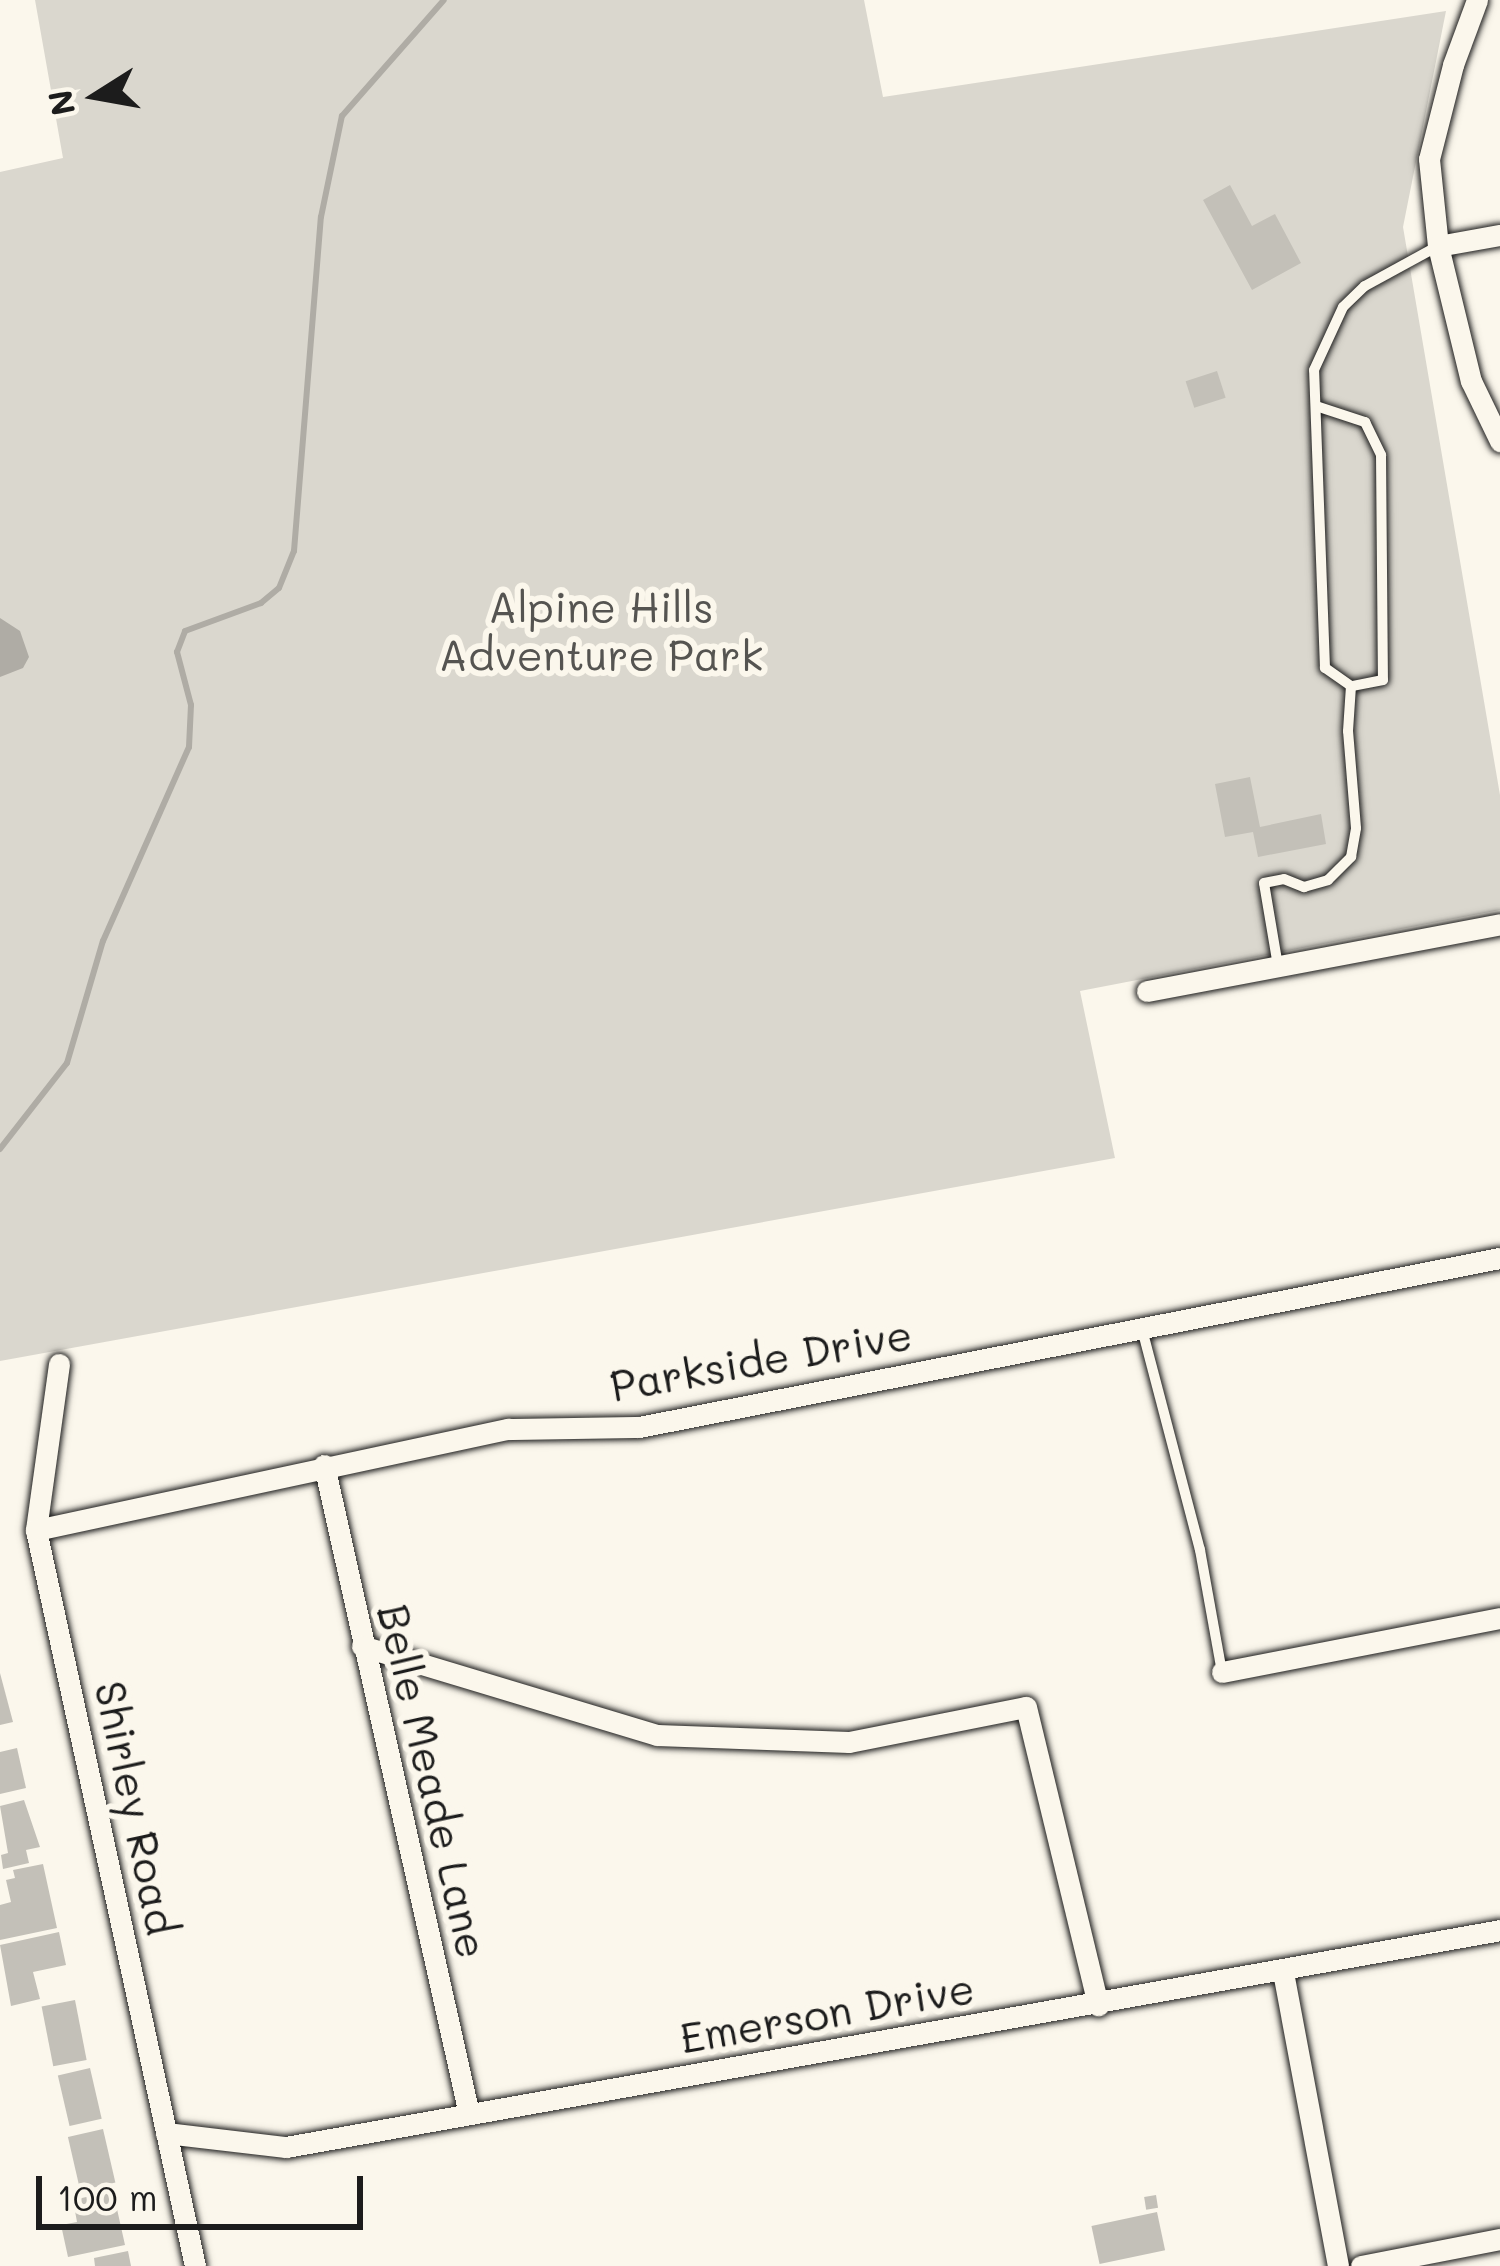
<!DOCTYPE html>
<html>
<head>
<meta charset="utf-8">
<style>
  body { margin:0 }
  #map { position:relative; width:1500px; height:2266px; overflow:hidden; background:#fbf7ec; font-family:Mali,sans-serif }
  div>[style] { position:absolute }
  .green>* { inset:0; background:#dad7ce }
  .water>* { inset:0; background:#afaca5 }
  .stream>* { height:6px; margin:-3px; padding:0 3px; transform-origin:3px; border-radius:3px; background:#afaca5 }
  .building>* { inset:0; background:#c3c0b8; transform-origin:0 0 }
  .roads { filter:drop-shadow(0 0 3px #1c1c1c) drop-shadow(0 0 3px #1c1c1c) }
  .lane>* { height:10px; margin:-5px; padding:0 5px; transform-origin:5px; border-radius:5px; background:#fbf7ec }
  .street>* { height:21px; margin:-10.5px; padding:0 10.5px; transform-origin:10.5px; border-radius:10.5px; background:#fbf7ec }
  span { translate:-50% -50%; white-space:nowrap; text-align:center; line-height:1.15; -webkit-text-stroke:12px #fbf7ec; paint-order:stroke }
  .park-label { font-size:42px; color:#555451 }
  .street-label { font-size:42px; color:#1c1c1c }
  .north { position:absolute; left:36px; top:36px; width:120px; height:120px; -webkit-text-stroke:9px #fbf7ec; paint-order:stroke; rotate:259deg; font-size:33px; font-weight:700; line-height:48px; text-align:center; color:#1c1c1c }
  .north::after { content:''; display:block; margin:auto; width:42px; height:54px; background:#1c1c1c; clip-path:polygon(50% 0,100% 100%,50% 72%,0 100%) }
  .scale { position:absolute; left:36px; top:2176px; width:327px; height:54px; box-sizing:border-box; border:6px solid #1c1c1c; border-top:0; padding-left:15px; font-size:36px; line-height:42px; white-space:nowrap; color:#1c1c1c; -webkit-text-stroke:9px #fbf7ec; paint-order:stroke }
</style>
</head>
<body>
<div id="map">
  <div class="green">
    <i style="clip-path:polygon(35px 0,864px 0,883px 97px,1446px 11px,1403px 227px,1500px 795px,1500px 910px,1080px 991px,1115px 1158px,0 1361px,0 172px,63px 158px)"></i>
  </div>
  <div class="water">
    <i style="clip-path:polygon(0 618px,20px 631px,29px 657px,23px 668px,0 677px)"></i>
  </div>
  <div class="stream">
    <i style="left:0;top:1149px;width:109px;rotate:-52.1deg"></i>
    <i style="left:67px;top:1063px;width:127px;rotate:-73.6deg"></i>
    <i style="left:103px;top:941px;width:212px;rotate:-66.1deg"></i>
    <i style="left:189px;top:747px;width:42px;rotate:-87.3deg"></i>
    <i style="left:191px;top:705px;width:55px;rotate:-104.8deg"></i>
    <i style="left:177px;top:652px;width:22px;rotate:-69deg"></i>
    <i style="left:185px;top:631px;width:81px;rotate:-20.2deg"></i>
    <i style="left:261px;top:603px;width:23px;rotate:-40deg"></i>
    <i style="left:279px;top:588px;width:40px;rotate:-68deg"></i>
    <i style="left:294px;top:551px;width:335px;rotate:-85.4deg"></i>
    <i style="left:321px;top:217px;width:103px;rotate:-78.3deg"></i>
    <i style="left:342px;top:116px;width:154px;rotate:-48.7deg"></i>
  </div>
  <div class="building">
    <i style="clip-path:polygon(1230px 185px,1252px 226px,1275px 214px,1301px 263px,1252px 290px,1203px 200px)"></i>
    <i style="left:1217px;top:371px;width:28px;height:33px;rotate:72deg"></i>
    <i style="clip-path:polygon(1250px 777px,1260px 827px,1321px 814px,1326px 844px,1258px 857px,1253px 832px,1225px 837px,1215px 784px)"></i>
    <i style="clip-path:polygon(0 1673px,13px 1722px,0 1725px)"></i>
    <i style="clip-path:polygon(17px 1748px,26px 1788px,0 1794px,0 1752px)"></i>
    <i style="clip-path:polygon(24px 1800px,40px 1847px,26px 1850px,29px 1863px,3px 1869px,1px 1855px,8px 1853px,0 1806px)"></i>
    <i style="clip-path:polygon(43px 1864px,57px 1928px,0 1940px,0 1905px,11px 1902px,6px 1880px,15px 1878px,13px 1870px)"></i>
    <i style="clip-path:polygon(59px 1932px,66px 1965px,33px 1972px,40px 1999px,11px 2006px,0 1945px)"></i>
    <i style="left:75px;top:2000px;width:61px;height:34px;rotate:79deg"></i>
    <i style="left:90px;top:2068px;width:52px;height:33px;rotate:77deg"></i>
    <i style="left:103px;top:2129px;width:55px;height:36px;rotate:77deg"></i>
    <i style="clip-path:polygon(113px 2191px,125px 2245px,68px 2257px,61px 2225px,77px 2222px,73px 2200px)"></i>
    <i style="left:1156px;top:2195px;width:13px;height:12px;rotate:81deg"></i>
    <i style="left:1157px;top:2212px;width:39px;height:67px;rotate:78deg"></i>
    <i style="clip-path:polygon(128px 2251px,131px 2266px,95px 2266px,94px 2258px)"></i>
  </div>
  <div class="roads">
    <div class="lane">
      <i style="left:1316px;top:406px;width:52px;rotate:18.1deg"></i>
      <i style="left:1365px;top:422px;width:37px;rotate:64deg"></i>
      <i style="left:1381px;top:455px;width:225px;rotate:89.5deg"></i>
      <i style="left:1383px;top:680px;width:33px;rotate:169deg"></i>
      <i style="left:1351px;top:686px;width:32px;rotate:-145deg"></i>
      <i style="left:1325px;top:668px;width:298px;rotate:-92.1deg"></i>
      <i style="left:1314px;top:370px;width:69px;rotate:-65.3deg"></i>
      <i style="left:1343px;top:307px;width:30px;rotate:-44deg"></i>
      <i style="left:1365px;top:286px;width:83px;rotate:-28.7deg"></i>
      <i style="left:1278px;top:966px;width:84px;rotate:-99.6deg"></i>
      <i style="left:1264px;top:883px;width:20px;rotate:-11deg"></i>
      <i style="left:1284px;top:879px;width:22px;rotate:22deg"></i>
      <i style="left:1304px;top:887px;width:25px;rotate:-16deg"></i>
      <i style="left:1328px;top:880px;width:33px;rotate:-45deg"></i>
      <i style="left:1351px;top:857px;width:29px;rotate:-80deg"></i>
      <i style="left:1356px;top:828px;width:97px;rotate:-94.7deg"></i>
      <i style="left:1348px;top:731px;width:45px;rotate:-86.2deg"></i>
      <i style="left:1142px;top:1329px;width:228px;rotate:75.3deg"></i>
      <i style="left:1200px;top:1550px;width:124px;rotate:79.8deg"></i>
    </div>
    <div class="street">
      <i style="left:1477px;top:0;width:69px;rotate:110.3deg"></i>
      <i style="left:1453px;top:65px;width:97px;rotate:104.3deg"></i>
      <i style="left:1429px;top:159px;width:87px;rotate:84.1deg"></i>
      <i style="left:1438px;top:246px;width:139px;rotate:76.3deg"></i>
      <i style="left:1471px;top:381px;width:67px;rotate:64.2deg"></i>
      <i style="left:1438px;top:246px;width:63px;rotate:-10.1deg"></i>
      <i style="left:1147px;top:991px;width:359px;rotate:-10.7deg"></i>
      <i style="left:59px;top:1364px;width:168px;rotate:97.9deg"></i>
      <i style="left:36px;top:1530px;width:753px;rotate:77.81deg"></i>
      <i style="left:324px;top:1465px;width:665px;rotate:77.41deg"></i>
      <i style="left:36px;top:1530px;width:483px;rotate:-12.1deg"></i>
      <i style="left:508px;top:1429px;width:131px;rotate:-0.9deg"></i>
      <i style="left:639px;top:1427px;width:877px;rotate:-11.11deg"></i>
      <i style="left:362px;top:1646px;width:308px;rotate:16.8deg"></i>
      <i style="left:657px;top:1735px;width:192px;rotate:2.1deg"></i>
      <i style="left:849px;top:1742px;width:180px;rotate:-11.2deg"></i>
      <i style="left:1026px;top:1707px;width:307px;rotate:76.4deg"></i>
      <i style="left:1222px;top:1672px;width:283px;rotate:-11deg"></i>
      <i style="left:1283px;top:1972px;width:299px;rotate:79.4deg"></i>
      <i style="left:166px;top:2133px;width:121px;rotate:6.7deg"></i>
      <i style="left:286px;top:2147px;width:1233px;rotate:-10.13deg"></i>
      <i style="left:1361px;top:2266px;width:142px;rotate:-11deg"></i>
    </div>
  </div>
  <div class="park-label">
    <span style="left:601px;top:631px">Alpine Hills<br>Adventure Park</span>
  </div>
  <div class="street-label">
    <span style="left:761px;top:1360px;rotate:-10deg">Parkside Drive</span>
    <span style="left:433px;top:1781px;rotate:77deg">Belle Meade Lane</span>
    <span style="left:136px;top:1808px;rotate:78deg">Shirley Road</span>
    <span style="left:827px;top:2013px;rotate:-10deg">Emerson Drive</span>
  </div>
  <div class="north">N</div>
  <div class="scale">100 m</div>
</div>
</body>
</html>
